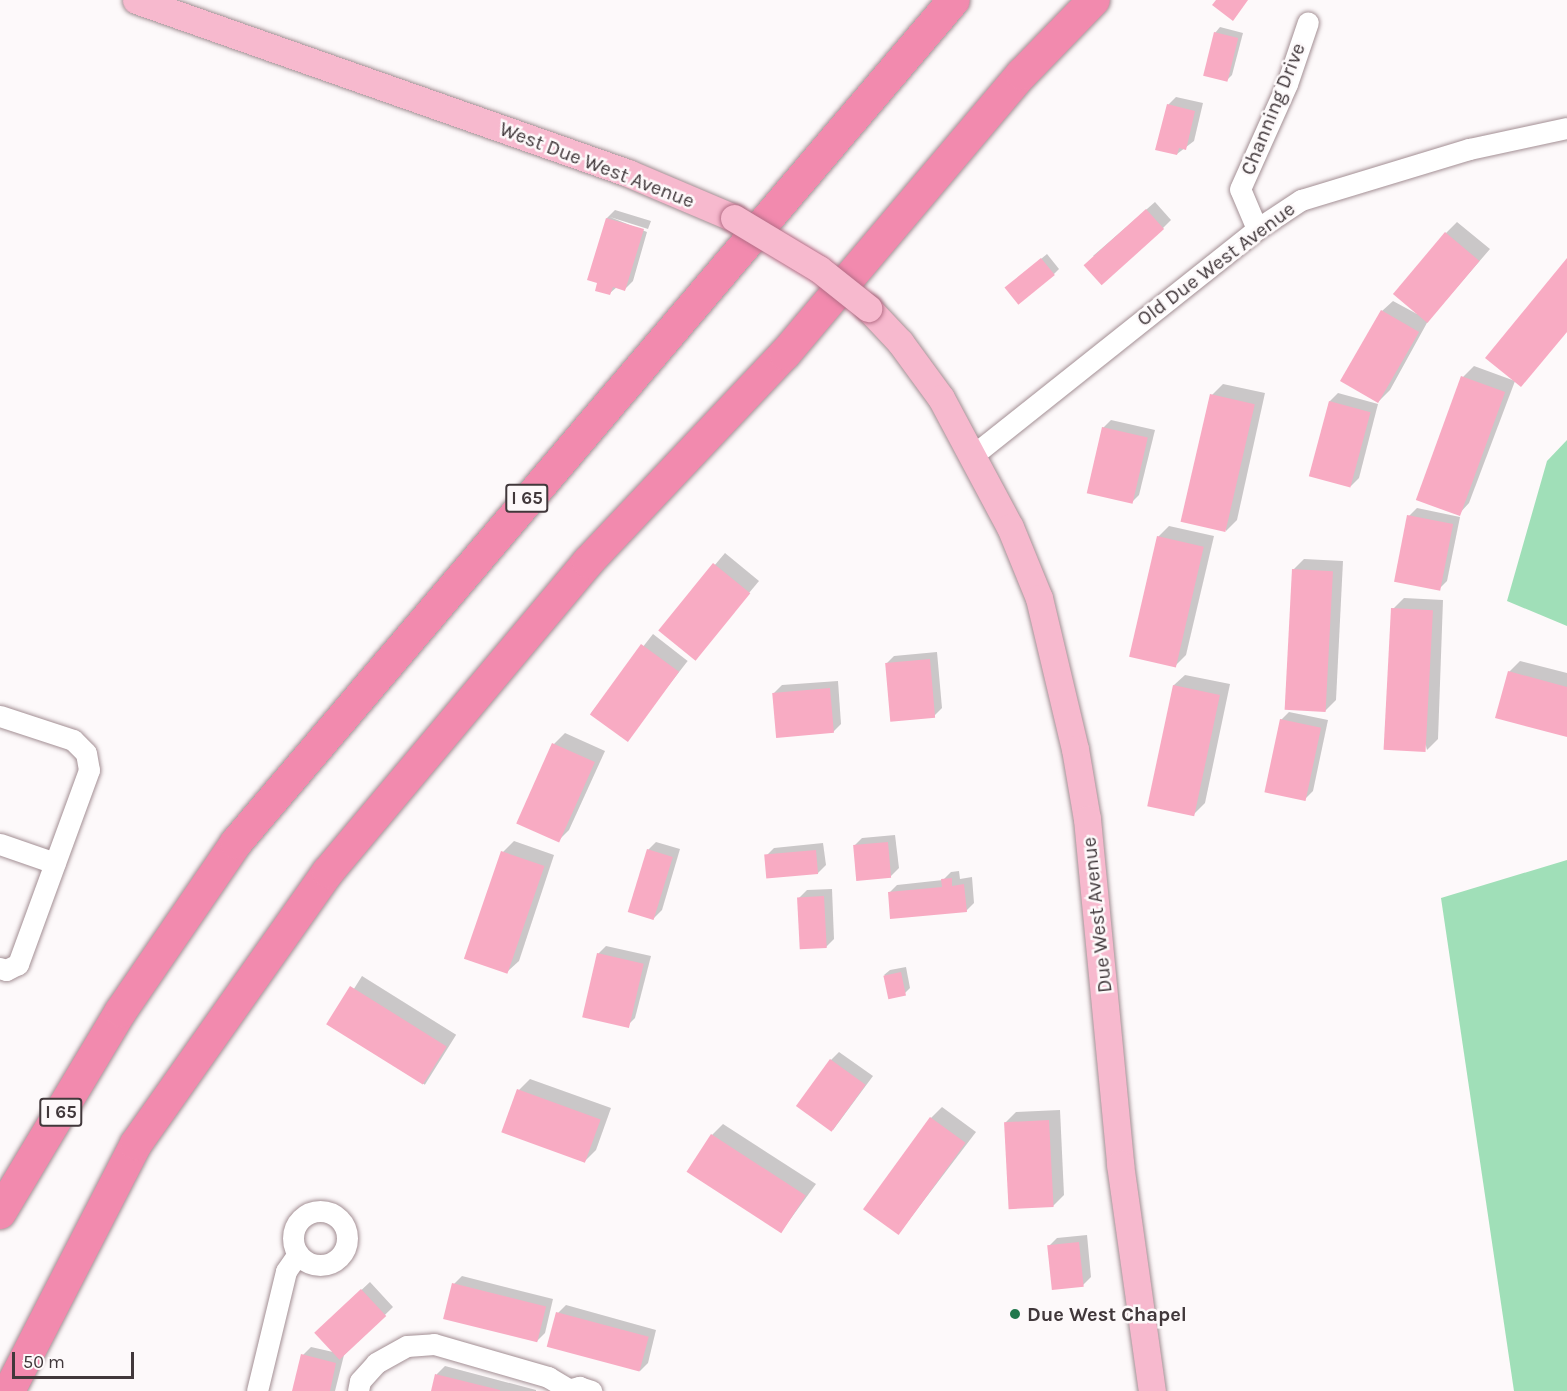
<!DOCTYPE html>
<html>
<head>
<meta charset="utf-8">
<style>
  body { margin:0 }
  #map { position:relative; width:1567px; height:1391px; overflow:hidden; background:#fdf9fa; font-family:Karla,sans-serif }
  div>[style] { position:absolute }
  .green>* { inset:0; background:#a0dfb8 }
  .shadow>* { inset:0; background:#0003; transform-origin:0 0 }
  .building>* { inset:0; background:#f8abc3; transform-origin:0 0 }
  .roads { filter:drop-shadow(0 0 2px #a38f94) drop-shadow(0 0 2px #a38f94) }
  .minor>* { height:21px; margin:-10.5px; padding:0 10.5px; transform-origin:10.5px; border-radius:10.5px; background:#fff }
  .minor>.ring { margin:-10.5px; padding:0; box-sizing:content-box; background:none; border:21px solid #fff; border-radius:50% }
  .major>* { height:27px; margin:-13.5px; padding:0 13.5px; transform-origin:13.5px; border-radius:13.5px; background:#f7b9ce }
  .highway>* { height:32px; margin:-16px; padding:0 16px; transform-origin:16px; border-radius:16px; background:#f28aae }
  .bridges { filter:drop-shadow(0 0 2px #b46d86) drop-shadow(0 0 2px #b46d86) }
  .major-bridge>* { height:27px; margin:-13.5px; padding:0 13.5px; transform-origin:13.5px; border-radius:13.5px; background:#f7b9ce }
  .dots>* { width:16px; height:16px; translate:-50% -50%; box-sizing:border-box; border:3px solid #fdf9fa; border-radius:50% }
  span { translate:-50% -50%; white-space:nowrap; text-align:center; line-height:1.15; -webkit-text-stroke:5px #fdf9fa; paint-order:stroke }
  .shield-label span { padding:2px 4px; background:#fdf9fa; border:2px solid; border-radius:4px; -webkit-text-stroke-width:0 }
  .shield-label { font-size:18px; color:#41383b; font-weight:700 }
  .street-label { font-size:20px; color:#41383b }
  .poi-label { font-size:20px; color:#41383b; font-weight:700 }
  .left { translate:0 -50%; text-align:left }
  .scale { position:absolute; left:12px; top:1352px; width:122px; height:27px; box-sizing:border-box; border:3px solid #41383b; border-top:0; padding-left:8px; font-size:18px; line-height:21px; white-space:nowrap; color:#41383b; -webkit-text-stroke:4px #fdf9fa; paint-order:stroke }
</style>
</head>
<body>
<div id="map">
  <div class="green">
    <i style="clip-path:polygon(1567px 440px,1567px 626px,1507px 601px,1547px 461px)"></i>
    <i style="clip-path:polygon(1567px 860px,1567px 1391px,1514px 1391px,1441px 898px)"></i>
  </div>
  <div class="shadow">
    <i style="clip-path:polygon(1220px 27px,1243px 33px,1232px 75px,1227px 80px,1215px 33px)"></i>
    <i style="clip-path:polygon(1176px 97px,1203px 103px,1194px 141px,1177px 154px,1168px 105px)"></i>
    <i style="clip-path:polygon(1155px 202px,1171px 220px,1163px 228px,1119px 267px,1093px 256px)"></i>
    <i style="clip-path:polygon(615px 210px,651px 221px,648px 229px,610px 217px,647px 232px,633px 281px,625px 289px,617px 287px,610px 293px,607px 218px)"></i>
    <i style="clip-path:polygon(1457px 222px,1490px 249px,1428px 321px,1390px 390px,1379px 401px,1382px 311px,1393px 301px,1417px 314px,1446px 233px)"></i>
    <i style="clip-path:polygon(1047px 254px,1059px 269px,1054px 274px,1012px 283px)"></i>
    <i style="clip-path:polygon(1474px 366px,1515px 381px,1469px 503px,1459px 514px,1463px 377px)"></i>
    <i style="clip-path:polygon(1223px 384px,1265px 393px,1237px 520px,1226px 531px,1212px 395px)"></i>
    <i style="clip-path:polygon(1338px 393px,1378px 404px,1359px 478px,1351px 486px,1310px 475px,1330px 401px)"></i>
    <i style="clip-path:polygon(1111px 420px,1155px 430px,1139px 495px,1131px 503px,1103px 428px)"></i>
    <i style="clip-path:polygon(1417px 508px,1460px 517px,1447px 581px,1439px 589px,1409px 516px)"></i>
    <i style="clip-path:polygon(1169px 526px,1214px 536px,1186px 655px,1175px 666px,1158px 537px)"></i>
    <i style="clip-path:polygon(725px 553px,759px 581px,704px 647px,660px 630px)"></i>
    <i style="clip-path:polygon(1304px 559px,1343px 561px,1336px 700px,1325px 711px,1293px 570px)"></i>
    <i style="clip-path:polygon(1404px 598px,1443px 600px,1438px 739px,1427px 750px,1393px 609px)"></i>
    <i style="left:653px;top:634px;width:44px;height:100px;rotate:38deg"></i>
    <i style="clip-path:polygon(937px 652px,942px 708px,934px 716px,886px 664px,894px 656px)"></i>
    <i style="clip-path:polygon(1520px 661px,1567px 673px,1567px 736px,1509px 672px)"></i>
    <i style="clip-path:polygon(1185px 675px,1230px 684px,1205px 803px,1194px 814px,1174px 685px)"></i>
    <i style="clip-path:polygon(838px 681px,841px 724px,833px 732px,774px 693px,782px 685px)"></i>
    <i style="clip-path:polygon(1289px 712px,1328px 720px,1313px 791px,1305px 799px,1281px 720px)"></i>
    <i style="clip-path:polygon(565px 733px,605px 751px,569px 830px,558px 841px,554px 744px)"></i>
    <i style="clip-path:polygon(895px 835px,899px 868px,891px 876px,854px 846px,862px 838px)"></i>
    <i style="clip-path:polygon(514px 841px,554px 855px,519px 961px,508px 971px,503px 852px)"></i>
    <i style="clip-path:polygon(656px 842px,680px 849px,662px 910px,654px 918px,648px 850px)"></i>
    <i style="clip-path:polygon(823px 843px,826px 865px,818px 873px,766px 856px,774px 848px)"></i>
    <i style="clip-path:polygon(959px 871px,960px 879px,972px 877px,974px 903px,966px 911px,889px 893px,897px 885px,943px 880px,951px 872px)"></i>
    <i style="clip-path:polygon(832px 889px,834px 939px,826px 947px,799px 898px,807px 890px)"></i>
    <i style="clip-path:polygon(606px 946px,651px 956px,635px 1018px,627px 1026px,598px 954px)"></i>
    <i style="clip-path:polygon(906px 967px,910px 988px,905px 993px,884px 975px,890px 970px)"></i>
    <i style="left:362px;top:976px;width:111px;height:59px;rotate:32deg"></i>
    <i style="clip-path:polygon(839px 1052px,873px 1076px,833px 1130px,831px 1060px)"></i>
    <i style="clip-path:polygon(530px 1079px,611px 1108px,596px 1150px,585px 1161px,519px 1090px)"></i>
    <i style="clip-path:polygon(942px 1107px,976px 1132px,899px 1233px,931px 1118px)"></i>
    <i style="clip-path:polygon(1060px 1110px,1064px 1195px,1053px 1206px,1005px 1123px,1016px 1112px)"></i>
    <i style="clip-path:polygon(723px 1124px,816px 1184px,781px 1232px,712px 1135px)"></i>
    <i style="clip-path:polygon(1087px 1235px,1091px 1277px,1083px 1285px,1049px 1246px,1057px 1238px)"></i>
    <i style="clip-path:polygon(462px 1276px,553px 1299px,545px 1333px,537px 1341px,454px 1284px)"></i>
    <i style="clip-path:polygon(370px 1282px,393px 1307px,344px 1355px,335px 1391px,294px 1391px,303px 1355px,311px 1347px,333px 1352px,324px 1325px)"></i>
    <i style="clip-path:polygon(566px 1305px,656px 1330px,648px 1363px,640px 1371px,558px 1313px)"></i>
    <i style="clip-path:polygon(445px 1366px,536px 1390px,536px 1391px,432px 1391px,437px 1374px)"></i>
  </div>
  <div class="building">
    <i style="clip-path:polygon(1216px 0,1248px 0,1233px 21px,1212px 5px)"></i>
    <i style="left:1214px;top:32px;width:25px;height:45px;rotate:14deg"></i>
    <i style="clip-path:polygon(1167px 104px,1195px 111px,1186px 150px,1179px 148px,1177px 155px,1155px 150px)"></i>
    <i style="left:1146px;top:209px;width:27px;height:84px;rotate:48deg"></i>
    <i style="clip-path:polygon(606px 218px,644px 229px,625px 291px,613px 287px,610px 295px,595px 291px,597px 283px,587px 280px)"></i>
    <i style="left:1445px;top:232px;width:45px;height:81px;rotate:40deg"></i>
    <i style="left:1041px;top:258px;width:22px;height:47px;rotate:51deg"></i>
    <i style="clip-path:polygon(1567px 258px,1567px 332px,1521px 387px,1485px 358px)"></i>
    <i style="left:1381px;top:310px;width:44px;height:82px;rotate:30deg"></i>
    <i style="left:1461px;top:376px;width:47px;height:132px;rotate:20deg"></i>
    <i style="left:1210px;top:394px;width:46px;height:131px;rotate:13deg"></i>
    <i style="left:1329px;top:401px;width:43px;height:78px;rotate:15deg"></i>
    <i style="left:1102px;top:427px;width:47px;height:68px;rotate:13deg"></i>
    <i style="left:1407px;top:515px;width:47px;height:68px;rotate:11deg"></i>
    <i style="left:1157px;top:536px;width:48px;height:124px;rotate:13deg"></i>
    <i style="left:713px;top:563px;width:48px;height:87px;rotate:39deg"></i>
    <i style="left:1292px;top:569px;width:41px;height:141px;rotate:3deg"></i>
    <i style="left:1391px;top:608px;width:42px;height:142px;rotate:3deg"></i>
    <i style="left:641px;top:644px;width:47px;height:87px;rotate:36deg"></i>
    <i style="left:930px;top:659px;width:59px;height:45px;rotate:85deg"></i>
    <i style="clip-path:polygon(1508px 671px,1567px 687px,1567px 737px,1495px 718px)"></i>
    <i style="left:1173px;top:685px;width:48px;height:124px;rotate:12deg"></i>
    <i style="left:830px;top:688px;width:45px;height:58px;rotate:85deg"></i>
    <i style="left:1280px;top:719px;width:42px;height:75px;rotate:12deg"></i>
    <i style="left:552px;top:743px;width:47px;height:88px;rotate:24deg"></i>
    <i style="left:888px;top:842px;width:36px;height:35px;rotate:85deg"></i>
    <i style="left:647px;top:849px;width:27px;height:66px;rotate:17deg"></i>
    <i style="left:816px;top:850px;width:24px;height:52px;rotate:85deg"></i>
    <i style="left:501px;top:851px;width:46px;height:114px;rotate:19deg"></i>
    <i style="clip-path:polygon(952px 878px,952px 886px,964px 884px,967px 912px,890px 919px,888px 892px,942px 887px,941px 879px)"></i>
    <i style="left:824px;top:896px;width:52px;height:27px;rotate:87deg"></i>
    <i style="left:597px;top:953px;width:48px;height:66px;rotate:13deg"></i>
    <i style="left:901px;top:972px;width:24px;height:18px;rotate:78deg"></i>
    <i style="left:350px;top:986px;width:114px;height:45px;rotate:32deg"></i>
    <i style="left:830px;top:1059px;width:44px;height:58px;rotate:36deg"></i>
    <i style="left:517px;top:1089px;width:89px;height:46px;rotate:20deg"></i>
    <i style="left:930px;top:1117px;width:44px;height:114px;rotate:36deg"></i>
    <i style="left:1049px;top:1120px;width:87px;height:45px;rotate:87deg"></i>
    <i style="left:711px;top:1134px;width:113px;height:45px;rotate:33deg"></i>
    <i style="left:1079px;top:1242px;width:45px;height:32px;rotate:84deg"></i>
    <i style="left:452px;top:1283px;width:97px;height:37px;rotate:14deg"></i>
    <i style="left:361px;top:1289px;width:37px;height:64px;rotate:47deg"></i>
    <i style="left:556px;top:1312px;width:96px;height:36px;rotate:15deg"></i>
    <i style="clip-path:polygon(301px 1354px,336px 1363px,330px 1391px,292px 1391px)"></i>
    <i style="clip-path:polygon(435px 1374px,500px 1390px,500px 1391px,431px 1391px)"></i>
  </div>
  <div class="roads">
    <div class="minor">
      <i style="left:1257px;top:229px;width:43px;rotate:-113deg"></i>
      <i style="left:1240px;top:189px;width:115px;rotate:-65.9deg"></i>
      <i style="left:1287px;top:84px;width:65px;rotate:-71.3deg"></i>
      <i style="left:972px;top:456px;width:364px;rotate:-38.5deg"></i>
      <i style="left:1257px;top:229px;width:53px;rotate:-33.4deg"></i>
      <i style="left:1301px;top:200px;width:176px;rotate:-16.9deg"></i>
      <i style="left:1469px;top:149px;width:100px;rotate:-12.1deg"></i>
      <i style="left:0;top:716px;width:77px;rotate:18.2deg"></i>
      <i style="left:73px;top:740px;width:18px;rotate:45deg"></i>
      <i style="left:86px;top:753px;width:17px;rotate:80deg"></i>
      <i style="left:89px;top:770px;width:207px;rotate:110.1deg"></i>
      <i style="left:18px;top:964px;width:13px;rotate:153deg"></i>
      <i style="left:6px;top:970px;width:6px;rotate:-162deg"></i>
      <i style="left:0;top:844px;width:58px;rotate:19.1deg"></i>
      <i class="ring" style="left:293px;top:1211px;width:33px;height:33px"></i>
      <i style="left:257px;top:1391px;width:123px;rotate:-76.4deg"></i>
      <i style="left:286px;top:1271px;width:21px;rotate:-55deg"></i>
      <i style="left:358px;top:1391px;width:10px;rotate:-79deg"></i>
      <i style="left:360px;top:1381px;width:24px;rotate:-48deg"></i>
      <i style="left:376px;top:1363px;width:35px;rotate:-29deg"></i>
      <i style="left:407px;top:1346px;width:27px;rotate:-4deg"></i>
      <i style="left:434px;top:1344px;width:119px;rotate:16.1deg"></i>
      <i style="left:548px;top:1377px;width:23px;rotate:31deg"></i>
      <i style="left:564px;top:1391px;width:16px;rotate:-15deg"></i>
      <i style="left:579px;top:1387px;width:13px;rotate:18deg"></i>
    </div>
    <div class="major">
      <i style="left:136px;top:0;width:522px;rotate:19.37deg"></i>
      <i style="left:628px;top:173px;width:115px;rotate:23deg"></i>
      <i style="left:868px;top:308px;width:47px;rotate:46.7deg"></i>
      <i style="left:900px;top:342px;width:69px;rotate:53.8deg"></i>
      <i style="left:941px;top:398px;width:146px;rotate:61.9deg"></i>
      <i style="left:1010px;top:527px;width:77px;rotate:67.8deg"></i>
      <i style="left:1039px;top:598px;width:155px;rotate:76.6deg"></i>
      <i style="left:1075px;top:749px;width:71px;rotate:80.3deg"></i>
      <i style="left:1087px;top:819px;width:347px;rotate:84.5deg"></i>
      <i style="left:1120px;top:1164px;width:229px;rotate:82deg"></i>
    </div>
    <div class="highway">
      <i style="left:0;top:1213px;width:235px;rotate:-59.1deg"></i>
      <i style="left:121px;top:1011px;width:204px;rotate:-55.6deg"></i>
      <i style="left:236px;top:843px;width:1107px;rotate:-49.58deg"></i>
      <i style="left:9px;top:1391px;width:278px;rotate:-62.8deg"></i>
      <i style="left:136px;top:1144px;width:333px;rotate:-54.8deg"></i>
      <i style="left:328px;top:872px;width:405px;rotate:-50deg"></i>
      <i style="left:588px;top:562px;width:286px;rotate:-46.6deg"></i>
      <i style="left:785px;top:354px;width:367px;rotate:-49.8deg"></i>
      <i style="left:1022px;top:74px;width:103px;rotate:-45.8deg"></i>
    </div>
  </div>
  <div class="bridges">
    <div class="major-bridge">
      <i style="left:734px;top:218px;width:99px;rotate:31deg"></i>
      <i style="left:819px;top:269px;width:63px;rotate:38.5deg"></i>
    </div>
  </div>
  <div class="dots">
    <i style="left:1015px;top:1314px;background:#21784c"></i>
  </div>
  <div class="shield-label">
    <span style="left:527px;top:498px">I 65</span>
    <span style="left:61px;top:1112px">I 65</span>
  </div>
  <div class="street-label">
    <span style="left:1273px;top:109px;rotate:-68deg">Channing Drive</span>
    <span style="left:597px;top:165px;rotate:21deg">West Due West Avenue</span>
    <span style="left:1216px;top:264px;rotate:-37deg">Old Due West Avenue</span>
    <span style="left:1097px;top:915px;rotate:-96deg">Due West Avenue</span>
  </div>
  <div class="poi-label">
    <span class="left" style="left:1027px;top:1314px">Due West Chapel</span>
  </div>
  <div class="scale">50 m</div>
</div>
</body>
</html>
